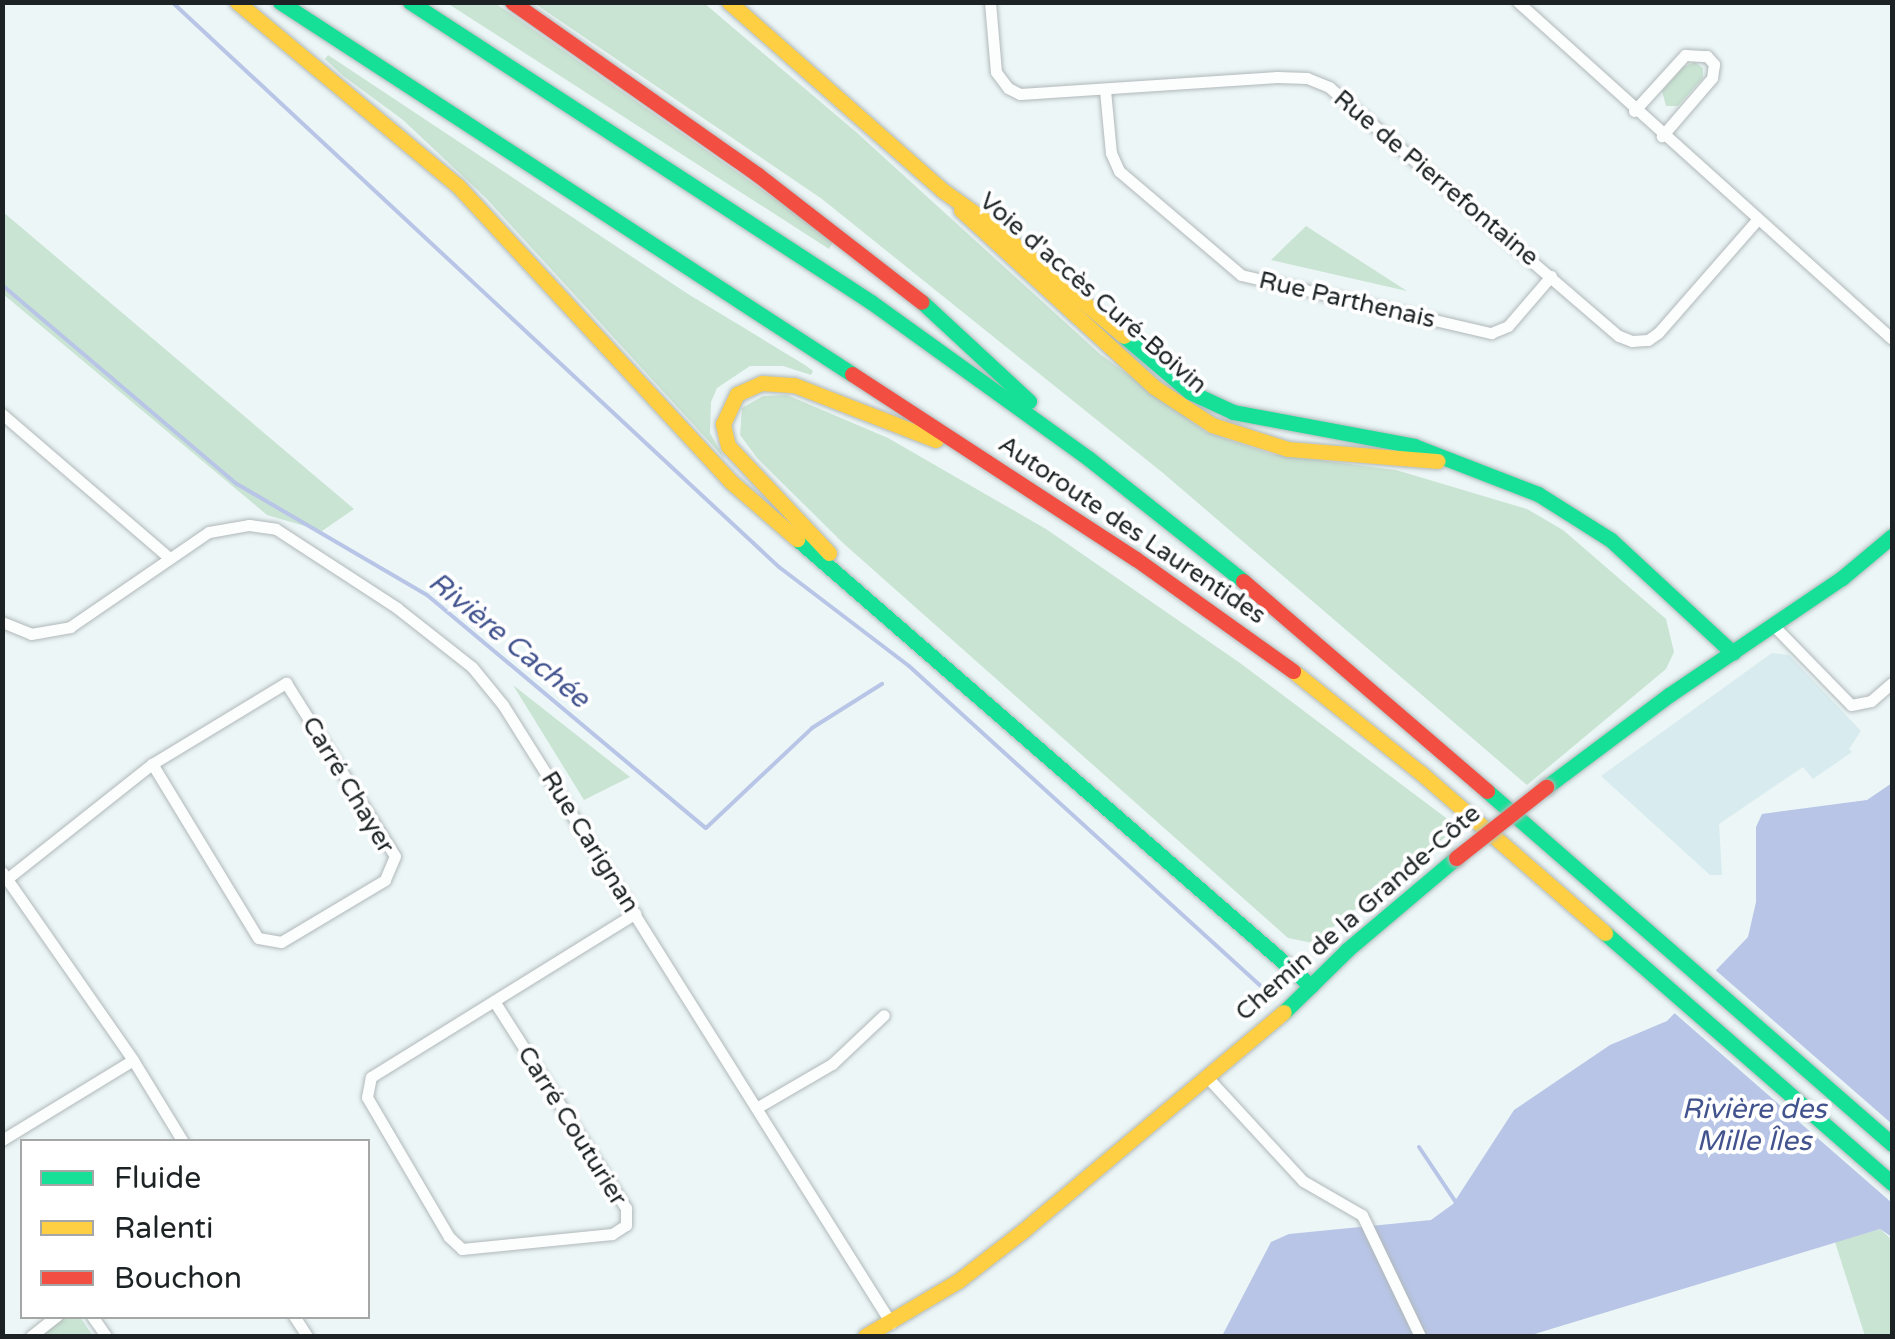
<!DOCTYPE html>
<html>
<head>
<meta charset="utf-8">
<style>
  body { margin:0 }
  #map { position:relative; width:1895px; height:1339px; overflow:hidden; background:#ecf6f7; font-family:"Varela Round",sans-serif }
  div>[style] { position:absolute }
  .built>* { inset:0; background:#d8ebee }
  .green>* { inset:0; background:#c9e4d3 }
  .water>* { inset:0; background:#b8c5e6 }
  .pier>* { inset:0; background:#ecf6f7 }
  .stream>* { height:4px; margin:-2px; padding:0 2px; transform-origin:2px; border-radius:2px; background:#b8c5e6 }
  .roads { filter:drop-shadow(0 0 2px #b1b8b9) drop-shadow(0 0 2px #b1b8b9) }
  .street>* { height:11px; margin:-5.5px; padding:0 5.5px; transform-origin:5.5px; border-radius:5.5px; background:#fcfefe }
  .fast>* { height:15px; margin:-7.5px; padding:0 7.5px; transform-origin:7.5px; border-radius:7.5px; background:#16e098 }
  .slow>* { height:15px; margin:-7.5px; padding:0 7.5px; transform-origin:7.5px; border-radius:7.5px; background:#ffcf43 }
  .jam>* { height:15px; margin:-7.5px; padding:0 7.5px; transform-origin:7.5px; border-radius:7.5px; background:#f24e42 }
  .bridges { filter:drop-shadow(0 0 2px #b1b8b9) drop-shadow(0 0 2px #b1b8b9) }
  .jam-bridge>* { height:15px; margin:-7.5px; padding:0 7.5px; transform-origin:7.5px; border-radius:7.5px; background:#f24e42 }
  span { translate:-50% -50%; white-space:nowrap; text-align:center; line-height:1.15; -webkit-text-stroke:8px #fff; paint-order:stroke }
  .street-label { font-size:25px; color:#1d2324 }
  .water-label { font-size:28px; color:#42538e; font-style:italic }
  .frame { position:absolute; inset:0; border:5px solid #1d2324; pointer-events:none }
  .legend { position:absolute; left:20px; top:1139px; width:350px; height:180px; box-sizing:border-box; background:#fff; border:2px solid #a5a7a7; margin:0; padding:12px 18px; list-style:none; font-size:30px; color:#1d2324 }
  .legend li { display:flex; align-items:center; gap:20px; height:50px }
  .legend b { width:50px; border:2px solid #a5a7a7 }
</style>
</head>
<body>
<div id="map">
  <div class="built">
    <i style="clip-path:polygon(1772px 653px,1789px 655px,1861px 731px,1849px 749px,1852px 752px,1813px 779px,1803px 767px,1719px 824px,1722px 875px,1710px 875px,1601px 776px)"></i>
  </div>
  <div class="green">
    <i style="clip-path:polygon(447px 3px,495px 3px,834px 240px,829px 249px)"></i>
    <i style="clip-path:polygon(534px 3px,704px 3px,856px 132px,1100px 354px,1206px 432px,1271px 454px,1396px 470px,1527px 509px,1563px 530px,1666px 619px,1674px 652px,1666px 669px,1527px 785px,1163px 473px,822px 199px)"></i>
    <i style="clip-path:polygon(328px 55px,688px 294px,805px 365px,813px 371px,811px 375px,783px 366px,750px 366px,717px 388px,711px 402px,710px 433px,725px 459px,486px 198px,403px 120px,342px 75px,325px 59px)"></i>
    <i style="clip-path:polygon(1695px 62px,1703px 68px,1703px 78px,1678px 106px,1666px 106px,1662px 91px,1683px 67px)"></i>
    <i style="clip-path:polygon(2px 212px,3px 212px,354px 509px,322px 531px,267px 515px,3px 294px)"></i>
    <i style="clip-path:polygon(1306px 226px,1407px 291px,1271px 260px)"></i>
    <i style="clip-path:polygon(787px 395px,888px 438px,1046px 529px,1240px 663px,1458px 827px,1313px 943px,1288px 938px,843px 543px,758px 459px,740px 435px,742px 408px,763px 396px)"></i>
    <i style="clip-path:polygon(513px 685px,630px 777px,584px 800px)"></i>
    <i style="clip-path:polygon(1880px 1229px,1892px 1240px,1892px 1336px,1865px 1336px,1835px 1242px)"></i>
    <i style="clip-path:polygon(64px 1316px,80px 1317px,93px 1336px,42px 1336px)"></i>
  </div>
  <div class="water">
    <i style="clip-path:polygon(1892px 783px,1892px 1237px,1880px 1229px,1528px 1336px,1222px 1336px,1271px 1242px,1289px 1234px,1431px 1220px,1453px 1204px,1514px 1110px,1610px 1045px,1667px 1021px,1748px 937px,1756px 902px,1756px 827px,1762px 814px,1867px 800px)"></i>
  </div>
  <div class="pier">
    <i style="clip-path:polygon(1712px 967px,1892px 1124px,1892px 1203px,1671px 1010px)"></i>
  </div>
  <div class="stream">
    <i style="left:172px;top:2px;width:829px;rotate:42.95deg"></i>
    <i style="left:779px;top:567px;width:163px;rotate:37.3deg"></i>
    <i style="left:909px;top:666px;width:477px;rotate:42.3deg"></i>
    <i style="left:2px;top:285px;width:308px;rotate:40.3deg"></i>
    <i style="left:237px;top:484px;width:220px;rotate:30.3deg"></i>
    <i style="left:427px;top:595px;width:363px;rotate:39.9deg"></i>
    <i style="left:706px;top:828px;width:146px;rotate:-43.3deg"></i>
    <i style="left:812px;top:728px;width:83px;rotate:-32.2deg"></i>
    <i style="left:1419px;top:1147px;width:69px;rotate:56.3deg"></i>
  </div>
  <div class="roads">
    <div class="street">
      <i style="left:990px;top:2px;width:70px;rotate:85.1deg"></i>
      <i style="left:996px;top:72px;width:20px;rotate:53deg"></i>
      <i style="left:1008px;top:88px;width:13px;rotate:27deg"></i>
      <i style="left:1020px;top:94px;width:258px;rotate:-3.8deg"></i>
      <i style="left:1277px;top:77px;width:30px;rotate:2deg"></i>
      <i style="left:1307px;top:78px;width:24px;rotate:22deg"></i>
      <i style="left:1329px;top:87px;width:382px;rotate:40.7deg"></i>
      <i style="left:1619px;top:336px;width:14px;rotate:21deg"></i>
      <i style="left:1632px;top:341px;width:16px;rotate:-4deg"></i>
      <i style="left:1648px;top:340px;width:12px;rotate:-35deg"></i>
      <i style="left:1658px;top:333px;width:150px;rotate:-48.8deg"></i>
      <i style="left:1518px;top:2px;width:503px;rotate:42.02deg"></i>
      <i style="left:1105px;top:90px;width:63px;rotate:84.6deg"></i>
      <i style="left:1111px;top:153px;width:20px;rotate:66deg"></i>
      <i style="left:1119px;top:171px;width:160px;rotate:40.4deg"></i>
      <i style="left:1241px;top:275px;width:257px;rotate:13.1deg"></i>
      <i style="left:1491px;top:333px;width:18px;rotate:-22deg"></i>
      <i style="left:1508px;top:326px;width:66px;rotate:-49.3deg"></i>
      <i style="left:1634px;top:111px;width:76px;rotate:-47.7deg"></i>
      <i style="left:1685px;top:55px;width:22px;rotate:3deg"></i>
      <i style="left:1707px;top:56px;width:11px;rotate:49deg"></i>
      <i style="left:1714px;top:64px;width:14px;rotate:98deg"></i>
      <i style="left:1712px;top:78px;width:77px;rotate:130.8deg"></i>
      <i style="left:2px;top:414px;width:219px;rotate:40.7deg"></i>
      <i style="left:2px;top:622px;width:31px;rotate:22deg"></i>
      <i style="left:31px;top:634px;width:40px;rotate:-10deg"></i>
      <i style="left:70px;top:627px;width:168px;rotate:-34.4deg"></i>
      <i style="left:209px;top:532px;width:41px;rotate:-9.9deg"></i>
      <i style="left:249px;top:525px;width:27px;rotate:8deg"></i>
      <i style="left:276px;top:529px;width:145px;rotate:33.1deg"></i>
      <i style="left:397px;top:608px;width:95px;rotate:38.2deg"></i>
      <i style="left:472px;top:667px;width:49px;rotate:50.8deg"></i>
      <i style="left:503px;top:705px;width:730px;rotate:57.88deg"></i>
      <i style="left:1774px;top:626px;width:110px;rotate:45.7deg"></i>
      <i style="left:1851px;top:705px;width:20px;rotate:-11deg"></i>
      <i style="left:1871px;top:701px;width:28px;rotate:-41deg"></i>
      <i style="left:2px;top:872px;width:229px;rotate:55.1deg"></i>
      <i style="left:133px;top:1060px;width:96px;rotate:58.6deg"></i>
      <i style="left:8px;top:878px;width:184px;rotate:-38.4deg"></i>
      <i style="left:152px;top:764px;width:157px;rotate:-31.2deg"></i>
      <i style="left:286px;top:683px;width:204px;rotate:57.8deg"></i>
      <i style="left:395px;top:856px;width:26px;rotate:113deg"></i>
      <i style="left:385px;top:880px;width:121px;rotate:149.2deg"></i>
      <i style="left:281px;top:942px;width:23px;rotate:-170deg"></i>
      <i style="left:258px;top:938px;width:204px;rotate:-121.3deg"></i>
      <i style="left:494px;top:1001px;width:246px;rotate:57.5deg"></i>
      <i style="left:626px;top:1208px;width:17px;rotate:90deg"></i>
      <i style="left:626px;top:1225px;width:17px;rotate:147deg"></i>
      <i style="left:612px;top:1234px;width:151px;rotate:174.3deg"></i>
      <i style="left:462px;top:1249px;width:18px;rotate:-137deg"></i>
      <i style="left:449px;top:1237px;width:162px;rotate:-120.4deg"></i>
      <i style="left:367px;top:1097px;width:20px;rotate:-79deg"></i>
      <i style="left:371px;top:1077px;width:311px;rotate:-31.8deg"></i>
      <i style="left:1207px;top:1077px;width:142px;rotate:47.3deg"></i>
      <i style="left:1303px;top:1181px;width:68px;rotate:30deg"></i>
      <i style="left:1362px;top:1215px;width:134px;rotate:64.4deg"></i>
      <i style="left:758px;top:1107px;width:86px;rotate:-30.2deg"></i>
      <i style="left:832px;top:1064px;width:71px;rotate:-43.3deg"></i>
      <i style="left:2px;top:1140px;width:153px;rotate:-31.4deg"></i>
      <i style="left:92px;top:1316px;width:24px;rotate:55deg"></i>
      <i style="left:294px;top:1316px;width:24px;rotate:57deg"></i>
      <i style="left:31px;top:1336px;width:33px;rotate:-38deg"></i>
    </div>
    <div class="fast">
      <i style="left:280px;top:2px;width:682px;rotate:33.04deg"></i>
      <i style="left:410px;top:2px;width:550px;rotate:33.05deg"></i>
      <i style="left:871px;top:302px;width:267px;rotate:35.7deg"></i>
      <i style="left:1088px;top:458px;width:198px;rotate:38.4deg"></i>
      <i style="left:922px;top:302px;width:146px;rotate:42.8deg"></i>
      <i style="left:1124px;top:336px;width:87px;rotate:40.3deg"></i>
      <i style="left:1190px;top:392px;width:47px;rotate:24.9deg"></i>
      <i style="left:1233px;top:412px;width:184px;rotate:10.6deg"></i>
      <i style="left:1414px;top:446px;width:133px;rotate:21.2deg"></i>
      <i style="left:1538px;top:494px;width:86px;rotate:32.2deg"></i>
      <i style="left:1611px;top:540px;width:166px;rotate:42.8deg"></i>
      <i style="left:797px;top:539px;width:681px;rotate:41.01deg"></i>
      <i style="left:1546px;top:787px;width:154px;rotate:-36.8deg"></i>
      <i style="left:1669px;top:695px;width:209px;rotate:-34.1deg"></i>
      <i style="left:1842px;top:578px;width:65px;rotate:-40deg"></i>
      <i style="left:1487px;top:791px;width:537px;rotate:41.08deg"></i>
      <i style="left:1605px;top:933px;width:381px;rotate:41.1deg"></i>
      <i style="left:1284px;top:1012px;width:88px;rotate:-44.5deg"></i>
      <i style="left:1347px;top:950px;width:143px;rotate:-40.2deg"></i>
    </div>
    <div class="slow">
      <i style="left:237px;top:2px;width:288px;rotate:39.8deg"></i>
      <i style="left:458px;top:186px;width:401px;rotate:47.3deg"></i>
      <i style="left:730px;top:481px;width:89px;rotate:40.9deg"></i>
      <i style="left:729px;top:2px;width:284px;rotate:41.4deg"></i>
      <i style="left:942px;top:190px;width:57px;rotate:35.1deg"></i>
      <i style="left:989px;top:223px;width:176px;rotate:39.9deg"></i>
      <i style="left:961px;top:210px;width:262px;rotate:42.5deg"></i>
      <i style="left:1154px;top:387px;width:69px;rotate:33.2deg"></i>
      <i style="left:1212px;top:425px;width:80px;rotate:17.5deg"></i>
      <i style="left:1288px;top:449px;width:150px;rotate:4.6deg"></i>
      <i style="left:829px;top:553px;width:147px;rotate:-133.3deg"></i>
      <i style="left:728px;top:446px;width:23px;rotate:-103deg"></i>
      <i style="left:723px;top:424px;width:33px;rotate:-65deg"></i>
      <i style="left:737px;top:394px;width:27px;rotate:-24deg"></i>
      <i style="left:762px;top:383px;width:32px;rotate:4deg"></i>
      <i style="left:794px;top:385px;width:152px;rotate:21.2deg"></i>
      <i style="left:1293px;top:671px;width:164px;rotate:38.6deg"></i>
      <i style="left:1421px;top:773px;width:244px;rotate:41deg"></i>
      <i style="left:865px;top:1336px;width:108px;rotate:-30.6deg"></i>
      <i style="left:958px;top:1281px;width:83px;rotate:-37.7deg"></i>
      <i style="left:1024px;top:1230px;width:339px;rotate:-40deg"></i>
    </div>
    <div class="jam">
      <i style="left:512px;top:2px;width:301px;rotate:35.1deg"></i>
      <i style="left:758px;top:175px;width:207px;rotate:37.8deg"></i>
      <i style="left:852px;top:374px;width:339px;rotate:33.1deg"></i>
      <i style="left:1136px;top:559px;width:193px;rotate:35.5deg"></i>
      <i style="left:1243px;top:581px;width:322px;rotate:40.7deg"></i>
    </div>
  </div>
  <div class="bridges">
    <div class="jam-bridge">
      <i style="left:1456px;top:858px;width:115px;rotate:-38.3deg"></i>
    </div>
  </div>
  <div class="street-label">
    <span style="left:1436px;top:178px;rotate:40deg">Rue de Pierrefontaine</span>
    <span style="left:1093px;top:293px;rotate:41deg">Voie d'accès Curé-Boivin</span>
    <span style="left:1347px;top:300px;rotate:13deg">Rue Parthenais</span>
    <span style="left:1132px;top:530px;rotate:34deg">Autoroute des Laurentides</span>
    <span style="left:348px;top:785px;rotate:59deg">Carré Chayer</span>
    <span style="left:590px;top:842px;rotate:58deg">Rue Carignan</span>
    <span style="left:1358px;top:913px;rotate:-41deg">Chemin de la Grande-Côte</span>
    <span style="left:572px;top:1126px;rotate:58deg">Carré Couturier</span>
  </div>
  <div class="water-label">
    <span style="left:509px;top:640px;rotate:39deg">Rivière Cachée</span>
    <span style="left:1754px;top:1125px">Rivière des<br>Mille Îles</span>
  </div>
  <div class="frame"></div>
  <ul class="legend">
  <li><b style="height:12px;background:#16e098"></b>Fluide</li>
  <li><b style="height:12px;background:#ffcf43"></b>Ralenti</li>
  <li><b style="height:12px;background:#f24e42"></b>Bouchon</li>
  </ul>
</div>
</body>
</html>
